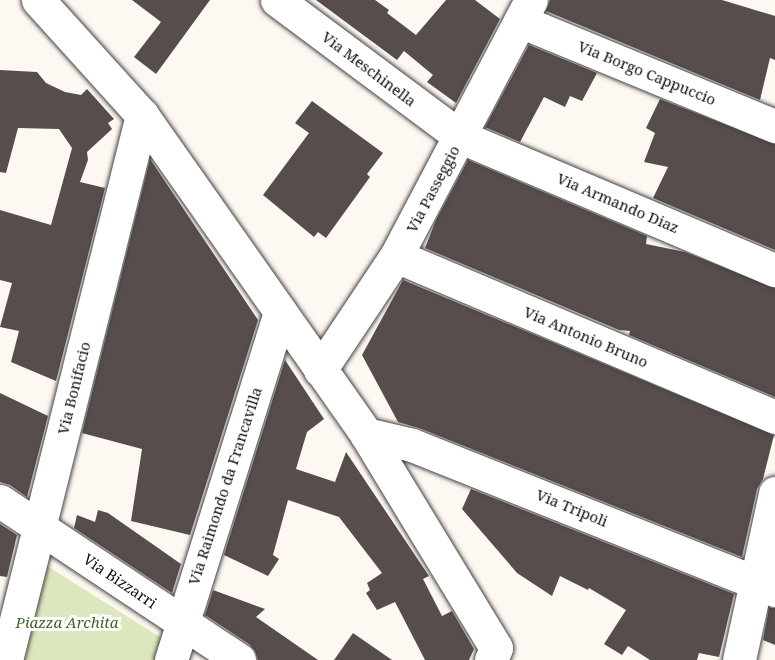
<!DOCTYPE html>
<html>
<head>
<meta charset="utf-8">
<style>
  body { margin:0 }
  #map { position:relative; width:775px; height:660px; overflow:hidden; background:#fef8f2; font-family:"Noto Serif",serif }
  div>[style] { position:absolute }
  .green>* { inset:0; background:#dde7bd }
  .building>* { inset:0; background:#574d4c }
  .roads { filter:drop-shadow(0 0 2px #424242) drop-shadow(0 0 2px #424242) }
  .minor>* { height:33px; margin:-16.5px; padding:0 16.5px; transform-origin:16.5px; border-radius:16.5px; background:#fff }
  span { translate:-50% -50%; white-space:nowrap; text-align:center; line-height:1.15; -webkit-text-stroke:6px #fff; paint-order:stroke }
  .street-label { font-size:15px; color:#0f0f0f }
  .park-label { font-size:15px; color:#406323; font-style:italic }
</style>
</head>
<body>
<div id="map">
  <div class="green">
    <i style="clip-path:polygon(44px 564px,163px 639px,156px 660px,21px 660px)"></i>
  </div>
  <div class="building">
    <i style="clip-path:polygon(132px 0,210px 0,156px 74px,134px 57px,161px 22px)"></i>
    <i style="clip-path:polygon(316px 0,375px 0,389px 10px,387px 13px,416px 35px,446px 0,475px 0,500px 19px,456px 103px,427px 82px,433px 75px,404px 51px,397px 60px)"></i>
    <i style="clip-path:polygon(550px 0,722px 0,775px 16px,775px 60px,770px 58px,760px 100px,546px 11px)"></i>
    <i style="clip-path:polygon(529px 45px,597px 73px,582px 101px,570px 96px,565px 107px,544px 97px,520px 142px,485px 127px)"></i>
    <i style="clip-path:polygon(0 70px,37px 72px,46px 83px,65px 92px,81px 95px,87px 89px,114px 119px,108px 123px,112px 129px,87px 152px,88px 160px,80px 182px,105px 188px,56px 381px,11px 362px,19px 331px,0 327px,12px 283px,0 280px,0 210px,51px 225px,72px 148px,59px 129px,18px 128px,6px 173px,0 172px)"></i>
    <i style="clip-path:polygon(660px 99px,775px 144px,775px 250px,653px 198px,668px 167px,644px 162px,655px 133px,646px 128px)"></i>
    <i style="clip-path:polygon(312px 101px,383px 153px,367px 174px,370px 177px,326px 238px,318px 232px,314px 237px,263px 195px,309px 133px,295px 123px)"></i>
    <i style="clip-path:polygon(150px 159px,258px 320px,190px 535px,131px 521px,142px 449px,82px 433px)"></i>
    <i style="clip-path:polygon(468px 160px,647px 236px,646px 244px,685px 252px,775px 288px,775px 397px,629px 335px,630px 331px,619px 330px,425px 248px,436px 220px)"></i>
    <i style="clip-path:polygon(403px 280px,774px 435px,763px 479px,757px 489px,742px 557px,419px 428px,398px 422px,362px 355px)"></i>
    <i style="clip-path:polygon(285px 360px,324px 419px,307px 432px,296px 469px,335px 482px,346px 452px,429px 576px,423px 579px,442px 616px,452px 611px,474px 649px,469px 660px,425px 660px,395px 602px,377px 610px,366px 593px,370px 590px,367px 583px,382px 573px,339px 517px,288px 500px,273px 555px,279px 559px,268px 576px,224px 555px)"></i>
    <i style="clip-path:polygon(0 393px,48px 416px,27px 497px,10px 485px,0 482px)"></i>
    <i style="clip-path:polygon(471px 489px,734px 594px,719px 657px,699px 653px,697px 660px,650px 660px,628px 646px,622px 655px,604px 644px,626px 610px,589px 588px,588px 590px,560px 576px,552px 596px,517px 573px,462px 509px)"></i>
    <i style="clip-path:polygon(98px 510px,108px 513px,181px 564px,172px 593px,74px 528px,77px 515px,95px 522px)"></i>
    <i style="clip-path:polygon(0 524px,17px 535px,7px 577px,0 576px)"></i>
    <i style="clip-path:polygon(213px 590px,265px 609px,256px 617px,318px 660px,258px 660px,255px 651px,249px 644px,205px 615px)"></i>
    <i style="clip-path:polygon(769px 608px,775px 608px,775px 645px,763px 640px)"></i>
    <i style="clip-path:polygon(353px 633px,392px 660px,334px 660px)"></i>
  </div>
  <div class="roads">
    <div class="minor">
      <i style="left:38px;top:0;width:155px;rotate:47.9deg"></i>
      <i style="left:142px;top:115px;width:390px;rotate:54.9deg"></i>
      <i style="left:366px;top:434px;width:250px;rotate:58.7deg"></i>
      <i style="left:496px;top:648px;width:13px;rotate:113deg"></i>
      <i style="left:277px;top:0;width:229px;rotate:36.7deg"></i>
      <i style="left:461px;top:137px;width:341px;rotate:23deg"></i>
      <i style="left:520px;top:21px;width:276px;rotate:22.4deg"></i>
      <i style="left:396px;top:256px;width:412px;rotate:23deg"></i>
      <i style="left:320px;top:370px;width:137px;rotate:-56.3deg"></i>
      <i style="left:396px;top:256px;width:289px;rotate:-62.2deg"></i>
      <i style="left:366px;top:434px;width:47px;rotate:13.4deg"></i>
      <i style="left:412px;top:445px;width:391px;rotate:21.8deg"></i>
      <i style="left:0;top:501px;width:287px;rotate:33.6deg"></i>
      <i style="left:6px;top:660px;width:562px;rotate:-75.99deg"></i>
      <i style="left:171px;top:660px;width:365px;rotate:-72.6deg"></i>
      <i style="left:739px;top:660px;width:171px;rotate:-77.8deg"></i>
    </div>
  </div>
  <div class="street-label">
    <span style="left:369px;top:69px;rotate:37deg">Via Meschinella</span>
    <span style="left:647px;top:73px;rotate:22deg">Via Borgo Cappuccio</span>
    <span style="left:433px;top:189px;rotate:-62deg">Via Passeggio</span>
    <span style="left:618px;top:203px;rotate:23deg">Via Armando Diaz</span>
    <span style="left:586px;top:337px;rotate:23deg">Via Antonio Bruno</span>
    <span style="left:74px;top:388px;rotate:-76deg">Via Bonifacio</span>
    <span style="left:225px;top:486px;rotate:-72deg">Via Raimondo da Francavilla</span>
    <span style="left:572px;top:508px;rotate:22deg">Via Tripoli</span>
    <span style="left:120px;top:581px;rotate:34deg">Via Bizzarri</span>
  </div>
  <div class="park-label">
    <span style="left:67px;top:623px">Piazza Archita</span>
  </div>
</div>
</body>
</html>
